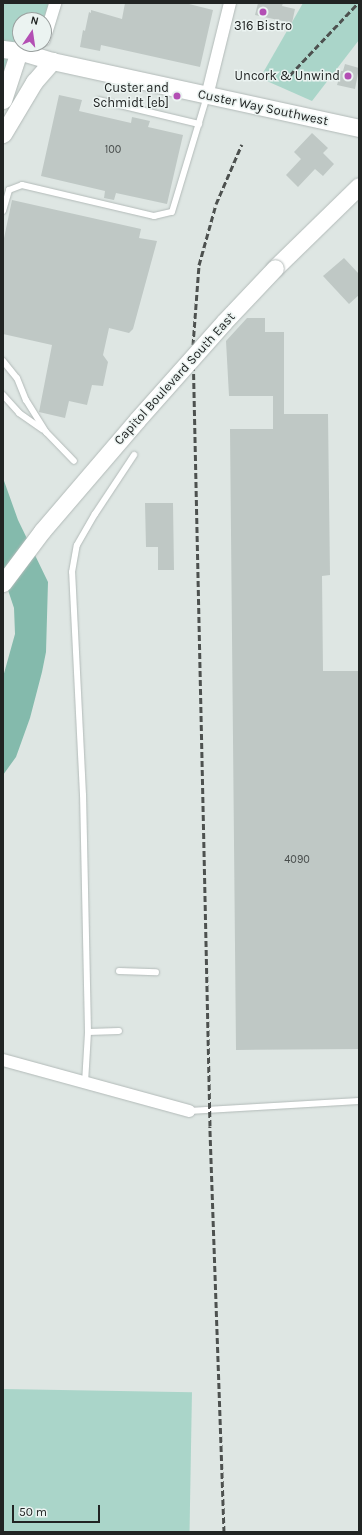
<!DOCTYPE html>
<html>
<head>
<meta charset="utf-8">
<style>
  body { margin:0 }
  #map { position:relative; width:362px; height:1535px; overflow:hidden; background:#dee6e3; font-family:Karla,sans-serif }
  div>[style] { position:absolute }
  .green>* { inset:0; background:#aad5c9; transform-origin:0 0 }
  .water>* { inset:0; background:#84baac }
  .building>* { inset:0; background:#bfc8c5 }
  .roads { filter:drop-shadow(0 0 1px #b2bab8) drop-shadow(0 0 1px #b2bab8) }
  .service>* { height:6px; margin:-3px; padding:0 3px; transform-origin:3px; border-radius:3px; background:#fff }
  .minor>* { height:12px; margin:-6px; padding:0 6px; transform-origin:6px; border-radius:6px; background:#fff }
  .secondary>* { height:17px; margin:-8.5px; padding:0 8.5px; transform-origin:8.5px; border-radius:8.5px; background:#fff }
  .rail>* { height:3px; margin-top:-1.5px; transform-origin:0; background:repeating-linear-gradient(90deg,#4d514f 0 6px,transparent 0 9px) }
  .bridges { filter:drop-shadow(0 0 1px #b2bab8) drop-shadow(0 0 1px #b2bab8) }
  .secondary-bridge>* { height:17px; margin:-8.5px; padding:0 8.5px; transform-origin:8.5px; border-radius:8.5px; background:#fff }
  .dots>* { width:11px; height:11px; translate:-50% -50%; box-sizing:border-box; border:2px solid #ebf3f1; border-radius:50% }
  span { translate:-50% -50%; white-space:nowrap; text-align:center; line-height:1.15; -webkit-text-stroke:3px #ebf3f1; paint-order:stroke }
  .number-label { font-size:11px; color:#484d4c }
  .number-label span { -webkit-text-stroke-width:0 }
  .poi-label { font-size:13px; color:#212423 }
  .right { translate:-100% -50%; text-align:right }
  .street-label { font-size:13px; color:#212423 }
  .frame { position:absolute; inset:0; border:4px solid #212423; pointer-events:none }
  .north { position:absolute; left:12px; top:12px; width:40px; height:40px; box-sizing:border-box; background:#ebf3f1; border:1px solid #9aa09f; border-radius:50%; rotate:13deg; font-size:11px; font-weight:700; line-height:16px; text-align:center; color:#212423 }
  .north::after { content:''; display:block; margin:auto; width:14px; height:18px; background:#b34fb4; clip-path:polygon(50% 0,100% 100%,50% 72%,0 100%) }
  .scale { position:absolute; left:12px; top:1505px; width:88px; height:18px; box-sizing:border-box; border:2px solid #212423; border-top:0; padding-left:5px; font-size:12px; line-height:14px; white-space:nowrap; color:#212423; -webkit-text-stroke:3px #ebf3f1; paint-order:stroke }
</style>
</head>
<body>
<div id="map">
  <div class="green">
    <i style="clip-path:polygon(3px 3px,49px 3px,44px 20px,20px 20px,20px 44px,38px 44px,3px 75px)"></i>
    <i style="clip-path:polygon(303px 3px,359px 3px,359px 40px,312px 101px,260px 78px)"></i>
    <i style="left:3px;top:1389px;width:189px;height:143px;rotate:1deg"></i>
  </div>
  <div class="water">
    <i style="clip-path:polygon(3px 478px,18px 520px,48px 582px,46px 652px,42px 672px,30px 718px,16px 757px,3px 775px,3px 677px,15px 634px,14px 608px,3px 575px)"></i>
  </div>
  <div class="building">
    <i style="clip-path:polygon(125px 3px,185px 3px,213px 10px,200px 67px,101px 45px,100px 51px,80px 47px,83px 30px,85px 31px,89px 12px,91px 13px,91px 10px,122px 19px)"></i>
    <i style="clip-path:polygon(258px 3px,283px 3px,282px 6px,295px 9px,292px 23px,255px 15px)"></i>
    <i style="clip-path:polygon(345px 64px,359px 68px,355px 89px,337px 85px,341px 71px,343px 71px)"></i>
    <i style="clip-path:polygon(59px 95px,82px 100px,79px 111px,131px 123px,132px 117px,150px 121px,148px 127px,183px 135px,167px 204px,116px 193px,114px 200px,104px 198px,105px 191px,41px 176px)"></i>
    <i style="clip-path:polygon(312px 133px,328px 148px,323px 153px,334px 164px,323px 176px,315px 169px,298px 187px,286px 175px,301px 159px,294px 152px)"></i>
    <i style="clip-path:polygon(12px 200px,141px 229px,139px 238px,157px 241px,133px 329px,129px 333px,109px 328px,103px 355px,108px 362px,103px 386px,92px 385px,87px 405px,69px 401px,65px 418px,39px 412px,52px 345px,3px 334px,3px 243px)"></i>
    <i style="clip-path:polygon(344px 258px,359px 274px,359px 295px,349px 304px,323px 276px)"></i>
    <i style="clip-path:polygon(247px 318px,265px 318px,265px 332px,284px 332px,284px 414px,328px 414px,330px 575px,322px 576px,323px 671px,359px 671px,359px 1049px,236px 1050px,230px 429px,273px 429px,273px 396px,229px 396px,226px 341px)"></i>
    <i style="clip-path:polygon(145px 503px,173px 503px,174px 570px,158px 570px,158px 547px,146px 547px)"></i>
  </div>
  <div class="roads">
    <div class="service">
      <i style="left:99px;top:100px;width:103px;rotate:13.5deg"></i>
      <i style="left:3px;top:211px;width:22px;rotate:-74deg"></i>
      <i style="left:9px;top:190px;width:14px;rotate:-21deg"></i>
      <i style="left:22px;top:185px;width:136px;rotate:13.2deg"></i>
      <i style="left:154px;top:216px;width:18px;rotate:-13deg"></i>
      <i style="left:172px;top:212px;width:121px;rotate:-73.2deg"></i>
      <i style="left:3px;top:361px;width:22px;rotate:51deg"></i>
      <i style="left:17px;top:378px;width:24px;rotate:68deg"></i>
      <i style="left:26px;top:400px;width:38px;rotate:58deg"></i>
      <i style="left:46px;top:432px;width:40px;rotate:46deg"></i>
      <i style="left:3px;top:395px;width:24px;rotate:48deg"></i>
      <i style="left:19px;top:413px;width:29px;rotate:35deg"></i>
      <i style="left:119px;top:971px;width:37px;rotate:2deg"></i>
      <i style="left:88px;top:1032px;width:31px;rotate:-2deg"></i>
      <i style="left:85px;top:1083px;width:51px;rotate:-86.6deg"></i>
      <i style="left:88px;top:1032px;width:237px;rotate:-91.2deg"></i>
      <i style="left:83px;top:795px;width:223px;rotate:-92.8deg"></i>
      <i style="left:72px;top:572px;width:27px;rotate:-80deg"></i>
      <i style="left:77px;top:545px;width:36px;rotate:-60deg"></i>
      <i style="left:95px;top:514px;width:71px;rotate:-56.5deg"></i>
      <i style="left:189px;top:1111px;width:170px;rotate:-3.4deg"></i>
    </div>
    <div class="minor">
      <i style="left:44px;top:40px;width:39px;rotate:-73deg"></i>
      <i style="left:207px;top:96px;width:96px;rotate:-76.1deg"></i>
      <i style="left:3px;top:1060px;width:193px;rotate:15.3deg"></i>
    </div>
    <div class="secondary">
      <i style="left:3px;top:49px;width:16px;rotate:7deg"></i>
      <i style="left:19px;top:51px;width:34px;rotate:17deg"></i>
      <i style="left:52px;top:61px;width:314px;rotate:12.3deg"></i>
      <i style="left:3px;top:100px;width:52px;rotate:-71.9deg"></i>
      <i style="left:3px;top:134px;width:61px;rotate:-59.2deg"></i>
      <i style="left:34px;top:82px;width:28px;rotate:-49deg"></i>
      <i style="left:275px;top:268px;width:117px;rotate:-44.3deg"></i>
    </div>
  </div>
  <div class="rail">
    <i style="left:290px;top:75px;width:99px;rotate:-46.6deg"></i>
    <i style="left:224px;top:1532px;width:406px;rotate:-92deg"></i>
    <i style="left:210px;top:1126px;width:781px;rotate:-91.25deg"></i>
    <i style="left:193px;top:345px;width:80px;rotate:-85.7deg"></i>
    <i style="left:199px;top:265px;width:63px;rotate:-74.4deg"></i>
    <i style="left:216px;top:204px;width:65px;rotate:-66.6deg"></i>
  </div>
  <div class="bridges">
    <div class="secondary-bridge">
      <i style="left:3px;top:583px;width:65px;rotate:-53.1deg"></i>
      <i style="left:42px;top:531px;width:146px;rotate:-49.4deg"></i>
      <i style="left:137px;top:420px;width:131px;rotate:-48.4deg"></i>
      <i style="left:224px;top:322px;width:74px;rotate:-46.6deg"></i>
    </div>
  </div>
  <div class="dots">
    <i style="left:263px;top:12px;background:#b34fb4"></i>
    <i style="left:348px;top:76px;background:#b34fb4"></i>
    <i style="left:177px;top:96px;background:#b34fb4"></i>
  </div>
  <div class="number-label">
    <span style="left:113px;top:150px">100</span>
    <span style="left:297px;top:860px">4090</span>
  </div>
  <div class="poi-label">
    <span style="left:263px;top:26px">316 Bistro</span>
    <span class="right" style="left:340px;top:76px">Uncork &amp; Unwind</span>
    <span class="right" style="left:169px;top:96px">Custer and<br>Schmidt [eb]</span>
  </div>
  <div class="street-label">
    <span style="left:263px;top:108px;rotate:12deg">Custer Way Southwest</span>
    <span style="left:175px;top:379px;rotate:-48deg">Capitol Boulevard South East</span>
  </div>
  <div class="frame"></div>
  <div class="north">N</div>
  <div class="scale">50 m</div>
</div>
</body>
</html>
